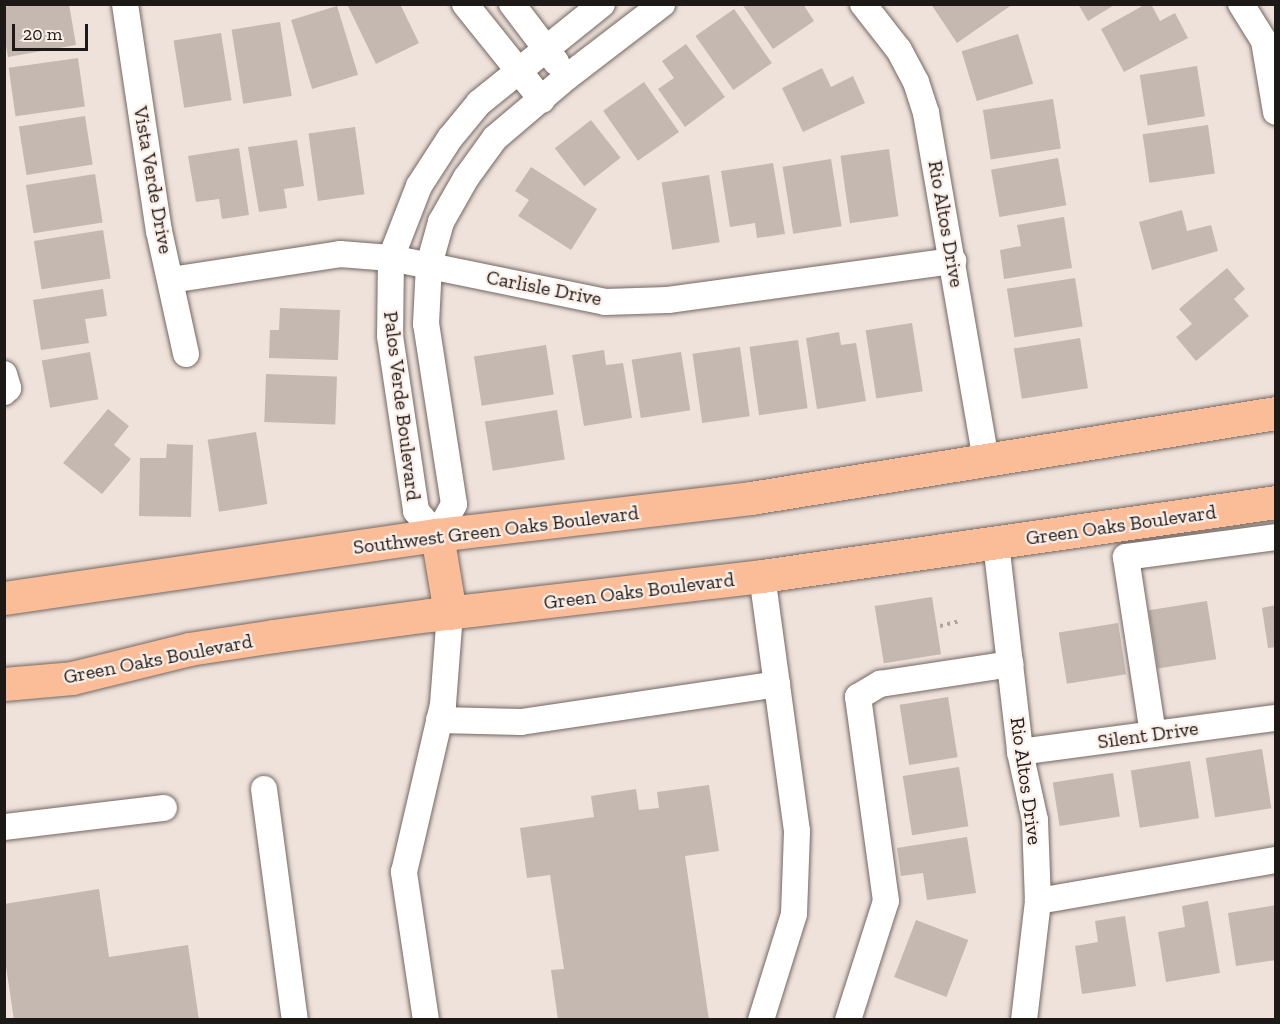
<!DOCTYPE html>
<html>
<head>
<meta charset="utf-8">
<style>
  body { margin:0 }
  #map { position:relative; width:1280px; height:1024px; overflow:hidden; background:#efe2db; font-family:"Zilla Slab",serif }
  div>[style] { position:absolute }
  .building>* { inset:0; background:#c4b8b1; transform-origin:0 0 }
  .path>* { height:4px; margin-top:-2px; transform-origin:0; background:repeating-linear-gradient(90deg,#aea49e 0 3px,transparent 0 7.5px) }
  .roads { filter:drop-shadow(0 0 2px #736863) drop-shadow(0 0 2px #736863) }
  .minor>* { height:26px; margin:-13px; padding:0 13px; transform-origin:13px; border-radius:13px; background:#fff }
  .major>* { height:33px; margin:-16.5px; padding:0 16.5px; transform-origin:16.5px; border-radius:16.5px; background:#fbbd98 }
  span { translate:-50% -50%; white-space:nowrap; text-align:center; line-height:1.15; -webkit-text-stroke:4.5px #fcefe8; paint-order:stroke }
  .street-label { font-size:20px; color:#1d1917 }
  .frame { position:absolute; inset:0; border:6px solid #1d1917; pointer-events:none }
  .scale { position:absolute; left:12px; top:24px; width:76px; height:27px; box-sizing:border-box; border:3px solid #1d1917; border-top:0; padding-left:8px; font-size:18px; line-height:21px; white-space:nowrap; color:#1d1917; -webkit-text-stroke:4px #fcefe8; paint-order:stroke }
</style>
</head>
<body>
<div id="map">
  <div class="building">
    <i style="clip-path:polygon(18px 4px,69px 4px,76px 45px,8px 57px,4px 35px,4px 7px)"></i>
    <i style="clip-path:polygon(347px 4px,400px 4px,419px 43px,376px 64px)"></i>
    <i style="clip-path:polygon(742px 4px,803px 4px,814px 21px,773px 49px)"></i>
    <i style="clip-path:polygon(931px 4px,1013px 4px,957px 43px)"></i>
    <i style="clip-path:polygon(1078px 4px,1116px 4px,1088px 21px)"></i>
    <i style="clip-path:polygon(1146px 4px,1151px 4px,1160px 21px,1175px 13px,1188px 38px,1124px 72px,1101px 29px)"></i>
    <i style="left:337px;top:6px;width:72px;height:48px;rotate:73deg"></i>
    <i style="left:734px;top:9px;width:66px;height:47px;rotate:55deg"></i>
    <i style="left:280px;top:22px;width:75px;height:49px;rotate:81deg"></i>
    <i style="left:221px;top:33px;width:68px;height:48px;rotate:81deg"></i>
    <i style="left:1018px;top:34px;width:52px;height:59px;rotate:73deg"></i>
    <i style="clip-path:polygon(686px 44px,725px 97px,685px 127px,658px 89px,674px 78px,662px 61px)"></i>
    <i style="left:78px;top:58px;width:49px;height:70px;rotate:82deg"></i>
    <i style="left:1197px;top:66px;width:51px;height:58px;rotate:81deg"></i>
    <i style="clip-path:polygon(822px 68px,831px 87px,853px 76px,865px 103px,803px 132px,782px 88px)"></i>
    <i style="left:644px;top:82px;width:61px;height:50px;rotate:55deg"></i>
    <i style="left:1053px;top:99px;width:50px;height:71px;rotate:81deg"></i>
    <i style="left:85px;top:116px;width:49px;height:67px;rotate:81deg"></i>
    <i style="left:591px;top:120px;width:48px;height:46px;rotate:52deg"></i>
    <i style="left:1208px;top:125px;width:49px;height:66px;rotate:82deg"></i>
    <i style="left:355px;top:127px;width:68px;height:47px;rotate:82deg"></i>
    <i style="clip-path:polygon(297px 140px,304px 186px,284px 189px,287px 208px,259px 212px,248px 147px)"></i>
    <i style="clip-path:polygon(239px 148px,249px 215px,222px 219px,219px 199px,196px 202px,188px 156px)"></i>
    <i style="left:889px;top:149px;width:68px;height:49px;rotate:82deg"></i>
    <i style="left:1058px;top:158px;width:48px;height:68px;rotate:80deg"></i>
    <i style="left:831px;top:159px;width:68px;height:49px;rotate:81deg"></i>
    <i style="clip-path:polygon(773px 163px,785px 234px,757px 238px,755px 223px,730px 227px,721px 171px)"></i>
    <i style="clip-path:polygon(531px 167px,597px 209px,571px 250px,518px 216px,529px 200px,515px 191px)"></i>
    <i style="left:95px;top:174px;width:49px;height:70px;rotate:81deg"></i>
    <i style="left:709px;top:175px;width:68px;height:48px;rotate:81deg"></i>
    <i style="clip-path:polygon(1182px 210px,1187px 231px,1211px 225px,1218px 251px,1152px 270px,1139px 222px)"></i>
    <i style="clip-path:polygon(1064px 217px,1072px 268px,1004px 279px,1000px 250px,1021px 246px,1017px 225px)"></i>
    <i style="left:103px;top:230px;width:49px;height:70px;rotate:81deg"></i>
    <i style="clip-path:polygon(1227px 268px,1245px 289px,1234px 299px,1249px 316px,1196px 361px,1176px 337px,1192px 324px,1179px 309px)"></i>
    <i style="left:1075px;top:278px;width:49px;height:69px;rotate:81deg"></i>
    <i style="clip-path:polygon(103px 289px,107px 316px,85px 319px,89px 343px,41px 350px,33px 300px)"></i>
    <i style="clip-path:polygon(280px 308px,340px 310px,338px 360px,269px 358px,270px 330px,279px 330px)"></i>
    <i style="left:912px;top:323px;width:69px;height:47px;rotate:81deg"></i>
    <i style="clip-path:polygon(839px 332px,841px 345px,856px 343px,866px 401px,817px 409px,806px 338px)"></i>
    <i style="left:1080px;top:338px;width:51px;height:67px;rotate:81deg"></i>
    <i style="left:798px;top:340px;width:69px;height:49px;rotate:82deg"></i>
    <i style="left:546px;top:345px;width:50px;height:73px;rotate:81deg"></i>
    <i style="left:740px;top:347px;width:70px;height:48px;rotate:82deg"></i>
    <i style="clip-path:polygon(604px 350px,606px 365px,623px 363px,632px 418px,584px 426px,572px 355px)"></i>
    <i style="left:90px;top:352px;width:48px;height:49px;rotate:80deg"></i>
    <i style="left:681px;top:352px;width:59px;height:50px;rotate:81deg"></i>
    <i style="left:266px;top:374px;width:71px;height:48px;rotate:2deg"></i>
    <i style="clip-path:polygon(108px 409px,129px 426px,114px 445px,131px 459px,102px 494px,63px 463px)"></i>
    <i style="left:557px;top:410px;width:50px;height:73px;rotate:81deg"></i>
    <i style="left:256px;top:432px;width:73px;height:49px;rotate:81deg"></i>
    <i style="clip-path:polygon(167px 444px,193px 445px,191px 517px,139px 516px,140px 458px,166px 458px)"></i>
    <i style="left:932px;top:597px;width:58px;height:58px;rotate:81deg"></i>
    <i style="left:1207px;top:601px;width:59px;height:59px;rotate:81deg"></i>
    <i style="clip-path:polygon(1276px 605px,1276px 647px,1268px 648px,1262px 608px)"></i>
    <i style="left:1118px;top:623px;width:52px;height:60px;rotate:81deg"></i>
    <i style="left:948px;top:697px;width:61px;height:49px;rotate:81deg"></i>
    <i style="left:1262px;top:749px;width:60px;height:57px;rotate:81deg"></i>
    <i style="left:1190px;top:761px;width:58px;height:60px;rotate:81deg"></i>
    <i style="left:959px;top:767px;width:60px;height:57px;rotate:81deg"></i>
    <i style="left:1113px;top:773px;width:44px;height:61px;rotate:81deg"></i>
    <i style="clip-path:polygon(709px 785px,719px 851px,685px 856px,709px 1020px,558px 1020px,551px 970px,564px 969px,550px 875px,527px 878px,520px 828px,594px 817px,591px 796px,636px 789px,639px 810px,659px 808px,657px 792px)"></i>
    <i style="clip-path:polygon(967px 837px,976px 893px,927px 900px,923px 873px,901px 876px,897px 848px)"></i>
    <i style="clip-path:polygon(99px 889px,109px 957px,188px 945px,199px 1020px,14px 1020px,4px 953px,4px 904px)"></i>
    <i style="clip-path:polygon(1208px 901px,1220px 973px,1166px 982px,1158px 932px,1185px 927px,1182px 906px)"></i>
    <i style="clip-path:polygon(1276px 905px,1276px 960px,1236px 966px,1228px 913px)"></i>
    <i style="clip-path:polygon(1125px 916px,1136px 986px,1082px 994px,1075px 946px,1098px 942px,1095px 921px)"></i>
    <i style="left:916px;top:920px;width:56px;height:61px;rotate:21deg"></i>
  </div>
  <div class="path">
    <i style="left:940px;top:626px;width:21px;rotate:-14deg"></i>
  </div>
  <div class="roads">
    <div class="minor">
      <i style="left:125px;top:4px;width:230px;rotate:81.5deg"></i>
      <i style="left:159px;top:231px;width:126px;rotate:77.6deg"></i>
      <i style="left:465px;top:4px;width:123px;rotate:51.3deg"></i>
      <i style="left:512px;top:4px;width:73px;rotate:52.8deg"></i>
      <i style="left:602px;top:4px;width:158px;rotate:141.2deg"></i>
      <i style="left:479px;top:103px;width:45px;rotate:129.6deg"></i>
      <i style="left:450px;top:138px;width:57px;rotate:122.9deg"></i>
      <i style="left:419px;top:186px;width:77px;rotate:111.3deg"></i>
      <i style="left:391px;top:258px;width:78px;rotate:90.7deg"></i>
      <i style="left:390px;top:336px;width:177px;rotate:81.5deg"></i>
      <i style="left:416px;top:511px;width:32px;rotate:49deg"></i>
      <i style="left:437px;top:535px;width:35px;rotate:-61deg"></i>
      <i style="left:454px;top:504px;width:182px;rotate:-98.8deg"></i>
      <i style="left:426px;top:324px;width:59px;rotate:-87.1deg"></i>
      <i style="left:429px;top:265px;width:45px;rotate:-74.4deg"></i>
      <i style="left:441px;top:222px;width:51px;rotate:-60.4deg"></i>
      <i style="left:466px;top:178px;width:49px;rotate:-54.1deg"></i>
      <i style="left:495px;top:138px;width:94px;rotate:-40.3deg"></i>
      <i style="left:567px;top:77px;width:120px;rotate:-37.5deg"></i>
      <i style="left:863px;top:4px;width:58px;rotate:52deg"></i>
      <i style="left:899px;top:50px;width:36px;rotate:62deg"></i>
      <i style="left:916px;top:82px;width:33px;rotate:72deg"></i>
      <i style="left:926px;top:113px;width:351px;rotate:80.2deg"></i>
      <i style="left:1241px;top:4px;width:44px;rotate:58.1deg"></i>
      <i style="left:1264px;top:41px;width:72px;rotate:80.4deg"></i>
      <i style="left:171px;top:280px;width:171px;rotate:-8.7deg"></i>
      <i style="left:340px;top:254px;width:51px;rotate:4.5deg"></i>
      <i style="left:391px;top:258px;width:218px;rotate:11.6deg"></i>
      <i style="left:605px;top:302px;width:63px;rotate:-1.8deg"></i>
      <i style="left:668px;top:300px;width:288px;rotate:-7.8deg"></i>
      <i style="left:4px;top:374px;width:15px;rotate:74deg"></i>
      <i style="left:8px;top:388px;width:6px;rotate:135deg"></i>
      <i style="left:996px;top:543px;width:210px;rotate:83.4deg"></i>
      <i style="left:1020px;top:752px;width:70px;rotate:77.6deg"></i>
      <i style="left:1035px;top:820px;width:81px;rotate:87.9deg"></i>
      <i style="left:1038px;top:901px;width:120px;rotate:96.7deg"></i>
      <i style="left:439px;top:720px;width:82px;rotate:1.4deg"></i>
      <i style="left:521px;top:722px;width:259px;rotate:-8.4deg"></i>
      <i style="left:1153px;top:734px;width:179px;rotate:-98.7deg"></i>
      <i style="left:1126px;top:557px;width:151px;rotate:-7.6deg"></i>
      <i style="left:1020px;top:752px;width:258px;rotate:-7.6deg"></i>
      <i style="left:264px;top:789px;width:233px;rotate:82.4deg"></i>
      <i style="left:4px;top:827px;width:161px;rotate:-6.8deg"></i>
      <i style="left:1038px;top:901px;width:242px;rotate:-9.8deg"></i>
      <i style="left:426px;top:1020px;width:150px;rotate:-98.5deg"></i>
      <i style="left:404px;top:872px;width:172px;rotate:-76.9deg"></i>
      <i style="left:443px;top:704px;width:91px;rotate:-85.6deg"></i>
      <i style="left:761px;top:1020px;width:111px;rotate:-72.7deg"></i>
      <i style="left:794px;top:914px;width:83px;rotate:-87.9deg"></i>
      <i style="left:797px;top:831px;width:257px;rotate:-97.8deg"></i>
      <i style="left:848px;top:1020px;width:125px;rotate:-72.3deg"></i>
      <i style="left:886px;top:901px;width:206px;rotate:-97.8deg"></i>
      <i style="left:858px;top:697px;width:26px;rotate:-31deg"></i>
      <i style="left:880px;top:684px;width:132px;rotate:-8.7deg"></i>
    </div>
    <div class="major">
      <i style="left:437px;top:535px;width:79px;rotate:80.5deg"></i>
      <i style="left:4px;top:598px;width:438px;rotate:-8.3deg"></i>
      <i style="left:437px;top:535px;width:316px;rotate:-6.7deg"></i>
      <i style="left:751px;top:498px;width:532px;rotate:-9.2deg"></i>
      <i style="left:4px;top:684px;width:68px;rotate:-5deg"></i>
      <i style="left:72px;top:678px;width:121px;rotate:-13.9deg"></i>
      <i style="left:189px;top:649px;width:86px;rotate:-8.7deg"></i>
      <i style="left:274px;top:636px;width:157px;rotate:-7.7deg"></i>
      <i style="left:430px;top:615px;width:334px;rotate:-6.7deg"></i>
      <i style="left:762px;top:576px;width:519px;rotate:-8.19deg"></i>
    </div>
  </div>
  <div class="street-label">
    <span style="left:153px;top:180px;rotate:80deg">Vista Verde Drive</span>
    <span style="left:946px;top:224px;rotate:80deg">Rio Altos Drive</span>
    <span style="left:544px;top:288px;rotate:11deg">Carlisle Drive</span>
    <span style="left:402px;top:406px;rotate:83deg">Palos Verde Boulevard</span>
    <span style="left:1121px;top:525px;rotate:-8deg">Green Oaks Boulevard</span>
    <span style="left:496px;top:530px;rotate:-7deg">Southwest Green Oaks Boulevard</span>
    <span style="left:639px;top:591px;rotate:-7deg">Green Oaks Boulevard</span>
    <span style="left:158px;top:659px;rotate:-11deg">Green Oaks Boulevard</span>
    <span style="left:1148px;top:735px;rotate:-8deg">Silent Drive</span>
    <span style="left:1026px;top:781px;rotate:82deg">Rio Altos Drive</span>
  </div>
  <div class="frame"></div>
  <div class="scale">20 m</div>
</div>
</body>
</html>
